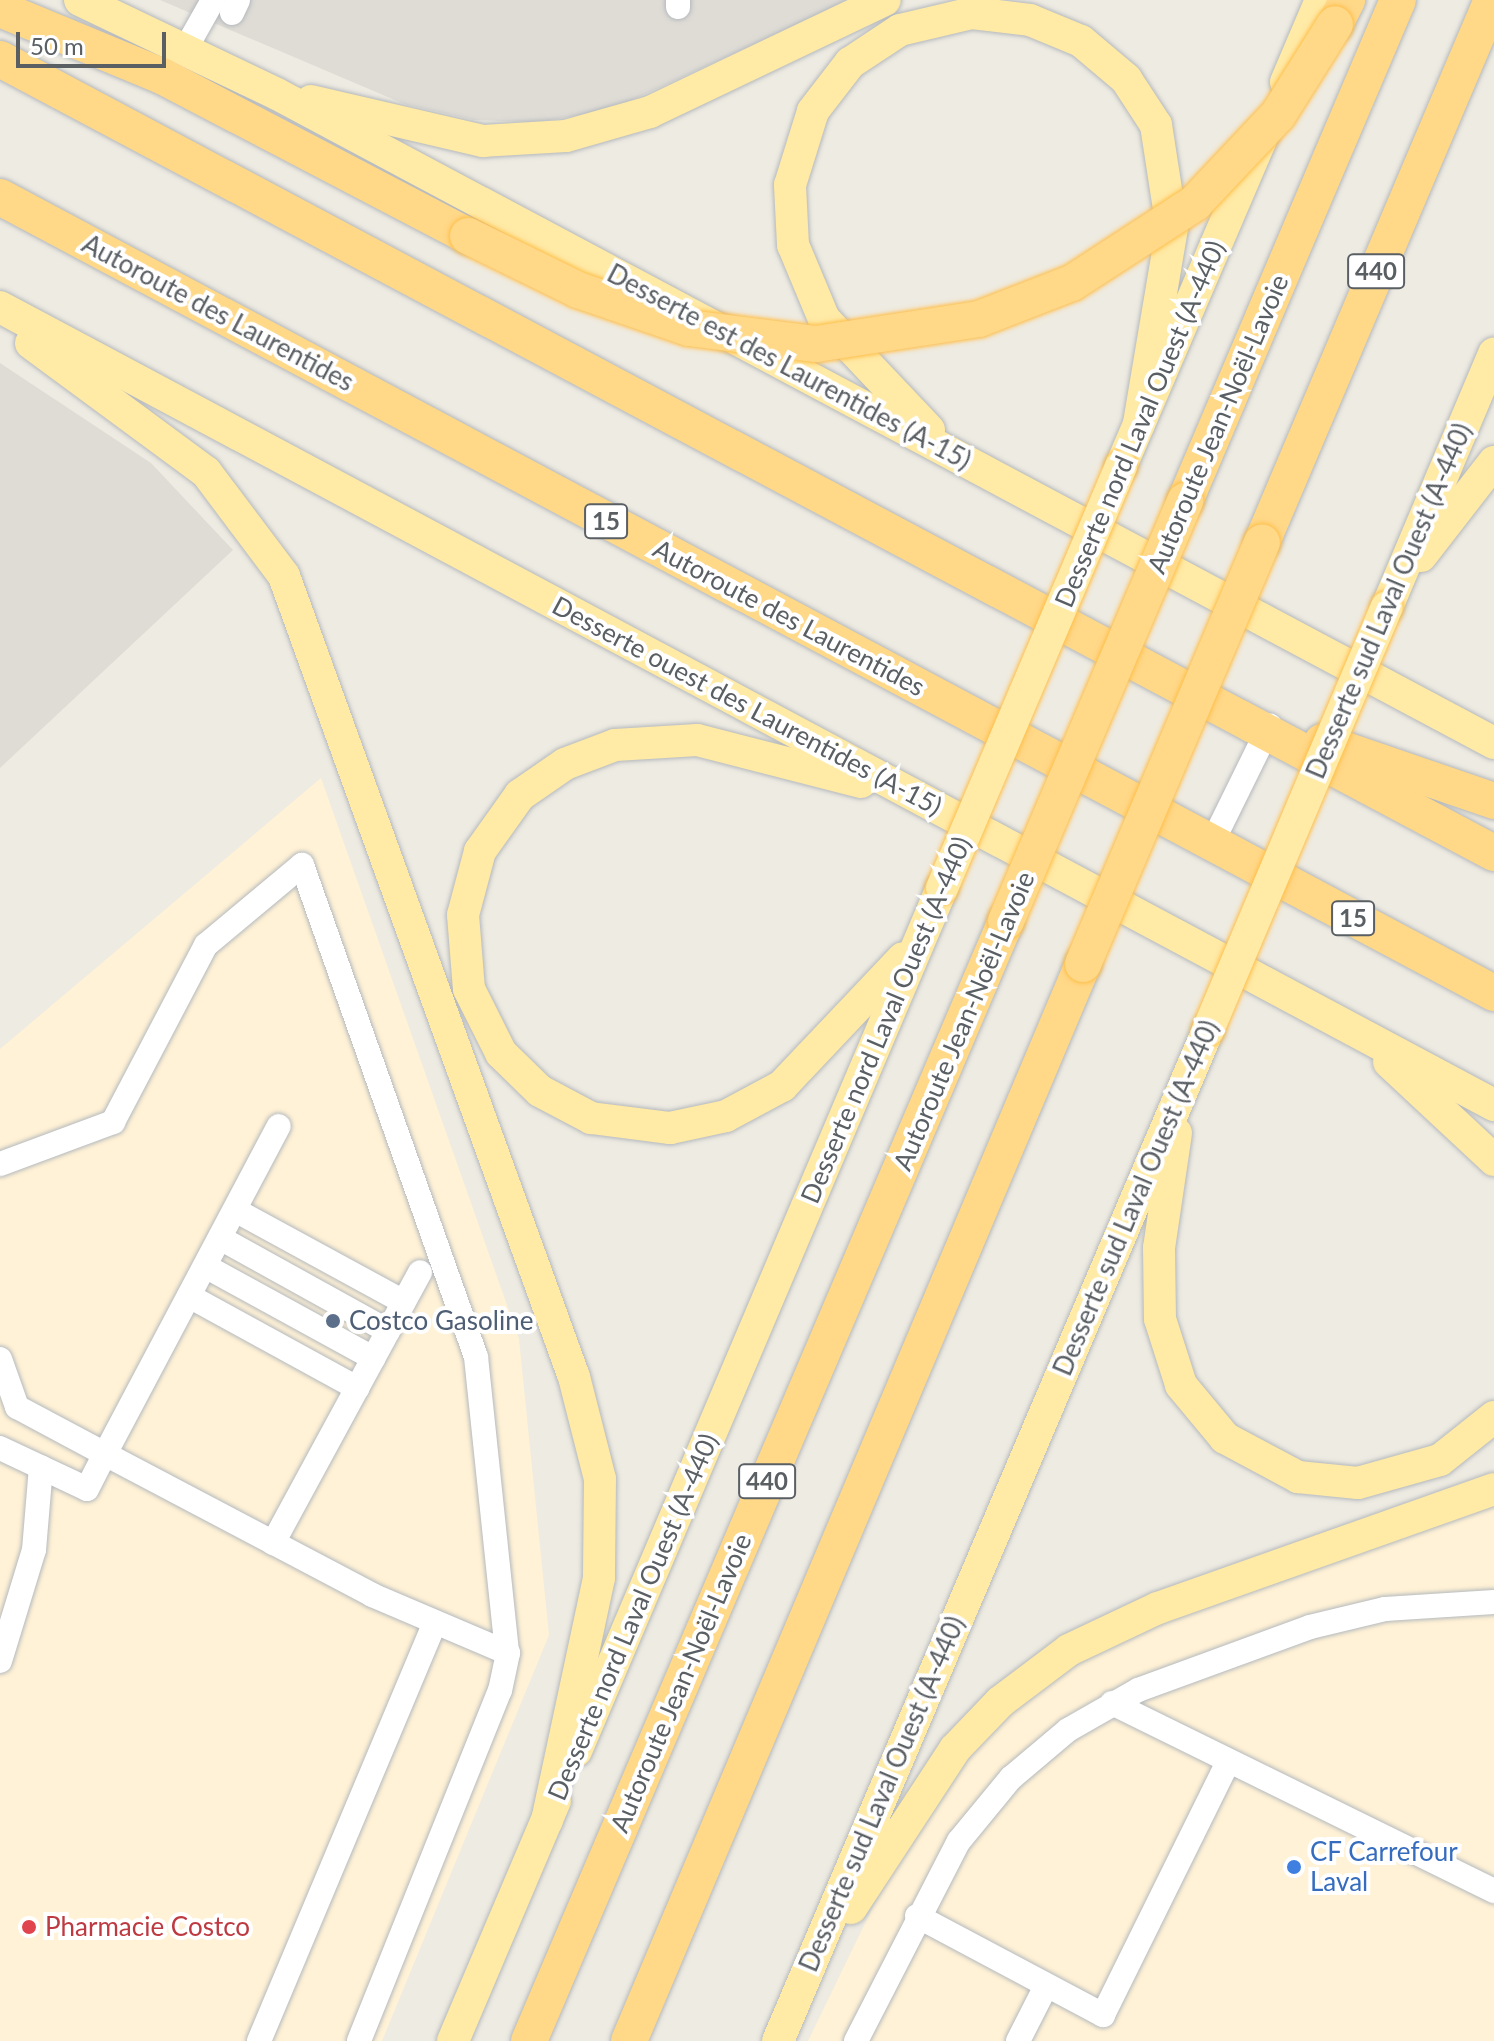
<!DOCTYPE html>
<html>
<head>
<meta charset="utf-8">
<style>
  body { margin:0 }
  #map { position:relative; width:1494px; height:2041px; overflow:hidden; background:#eeebe2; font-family:Lato,sans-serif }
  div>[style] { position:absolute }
  .commercial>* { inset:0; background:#fff2d6 }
  .industrial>* { inset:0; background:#dfdcd6 }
  .roads { filter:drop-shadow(0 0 2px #b5b9bd) drop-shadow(0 0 2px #b5b9bd) }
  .minor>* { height:24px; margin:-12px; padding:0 12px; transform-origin:12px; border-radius:12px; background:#fff }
  .major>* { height:32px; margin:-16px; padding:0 16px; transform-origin:16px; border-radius:16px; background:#ffeaa6 }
  .highway>* { height:36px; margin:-18px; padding:0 18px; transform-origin:18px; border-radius:18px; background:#ffd888 }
  .bridges { filter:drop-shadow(0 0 2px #febf4b) drop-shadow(0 0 2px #febf4b) }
  .major-bridge>* { height:32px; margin:-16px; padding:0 16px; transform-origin:16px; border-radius:16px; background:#ffeaa6 }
  .highway-bridge>* { height:36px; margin:-18px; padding:0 18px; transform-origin:18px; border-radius:18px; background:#ffd888 }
  .dots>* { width:22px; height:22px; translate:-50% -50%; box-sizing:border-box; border:4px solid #fff; border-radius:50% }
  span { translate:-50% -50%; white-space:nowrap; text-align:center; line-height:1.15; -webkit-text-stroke:8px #fff; paint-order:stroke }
  .shield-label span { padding:2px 6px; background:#fff; border:2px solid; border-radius:6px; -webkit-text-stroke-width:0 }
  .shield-label { font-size:24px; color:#5a5f64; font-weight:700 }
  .street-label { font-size:26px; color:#5a5f64 }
  .service-label { font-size:26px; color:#4e5e75 }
  .left { translate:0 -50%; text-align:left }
  .shop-label { font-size:26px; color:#366cbe }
  .health-label { font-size:26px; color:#be3a42 }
  .scale { position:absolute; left:16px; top:32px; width:150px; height:36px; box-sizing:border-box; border:4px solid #5a5f64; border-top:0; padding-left:10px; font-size:24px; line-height:28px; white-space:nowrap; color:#5a5f64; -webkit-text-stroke:6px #fff; paint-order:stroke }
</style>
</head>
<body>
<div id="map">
  <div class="commercial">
    <i style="clip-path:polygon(321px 778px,519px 1339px,549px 1635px,382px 2041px,0 2041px,0 1049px)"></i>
    <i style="clip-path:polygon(1494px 1500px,1494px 2041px,808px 2041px,889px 1874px,991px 1723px,1104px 1641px)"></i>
  </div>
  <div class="industrial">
    <i style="clip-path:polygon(160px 0,850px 0,610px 110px,537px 122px,474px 120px,404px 104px)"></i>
    <i style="clip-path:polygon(0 363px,151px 463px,233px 550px,0 768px)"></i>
  </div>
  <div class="roads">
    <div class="minor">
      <i style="left:678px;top:7px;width:7px;rotate:-90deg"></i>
      <i style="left:232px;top:13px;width:14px;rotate:-65deg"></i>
      <i style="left:186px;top:48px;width:55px;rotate:-60.6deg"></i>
      <i style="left:1212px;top:843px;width:131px;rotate:-63.8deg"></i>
      <i style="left:0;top:1164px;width:121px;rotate:-20.4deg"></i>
      <i style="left:113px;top:1122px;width:200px;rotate:-62.3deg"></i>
      <i style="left:206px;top:945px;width:125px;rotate:-39.8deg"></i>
      <i style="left:302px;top:865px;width:522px;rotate:70.52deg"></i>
      <i style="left:476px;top:1357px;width:298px;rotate:84deg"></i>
      <i style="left:235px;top:1210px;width:192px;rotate:28.6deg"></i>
      <i style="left:220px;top:1238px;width:192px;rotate:29deg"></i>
      <i style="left:205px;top:1266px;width:192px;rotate:28.7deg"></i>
      <i style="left:189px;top:1296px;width:192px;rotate:28.7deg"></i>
      <i style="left:0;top:1359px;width:51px;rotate:70.5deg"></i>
      <i style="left:17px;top:1407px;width:100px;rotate:28.1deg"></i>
      <i style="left:105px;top:1454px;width:371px;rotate:-62.1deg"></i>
      <i style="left:0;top:1448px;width:96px;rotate:25.2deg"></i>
      <i style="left:87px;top:1489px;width:39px;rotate:-63deg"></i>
      <i style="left:105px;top:1454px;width:302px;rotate:27.8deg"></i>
      <i style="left:372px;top:1595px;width:148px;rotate:23.1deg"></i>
      <i style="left:508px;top:1653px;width:38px;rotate:102deg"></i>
      <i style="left:500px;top:1690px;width:378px;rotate:111.9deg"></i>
      <i style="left:273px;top:1543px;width:308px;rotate:-61.5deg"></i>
      <i style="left:0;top:1661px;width:116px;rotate:-73deg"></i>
      <i style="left:34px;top:1550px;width:83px;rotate:-85.2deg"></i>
      <i style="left:1112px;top:1703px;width:426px;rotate:26.2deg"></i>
      <i style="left:917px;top:1916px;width:211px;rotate:28deg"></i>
      <i style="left:1103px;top:2015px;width:282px;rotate:-63.7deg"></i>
      <i style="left:259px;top:2041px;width:454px;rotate:-67.2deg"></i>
      <i style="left:856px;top:2041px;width:225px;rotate:-62.8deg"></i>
      <i style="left:959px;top:1841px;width:82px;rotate:-50.5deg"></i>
      <i style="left:1011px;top:1778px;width:75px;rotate:-40.1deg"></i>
      <i style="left:1068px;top:1730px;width:81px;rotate:-29.7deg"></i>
      <i style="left:1138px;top:1690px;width:183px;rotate:-20.1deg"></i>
      <i style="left:1310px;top:1627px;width:77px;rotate:-13.5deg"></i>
      <i style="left:1385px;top:1609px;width:109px;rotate:-3.7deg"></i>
      <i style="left:1018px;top:2041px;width:62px;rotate:-63deg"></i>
    </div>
    <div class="major">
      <i style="left:80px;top:0;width:218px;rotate:25.5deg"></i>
      <i style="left:277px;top:94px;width:1379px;rotate:28.07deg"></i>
      <i style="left:1286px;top:82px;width:89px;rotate:-66.9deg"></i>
      <i style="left:311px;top:101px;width:177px;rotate:13.1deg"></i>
      <i style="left:483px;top:141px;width:83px;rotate:-3.4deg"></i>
      <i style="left:566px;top:136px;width:87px;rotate:-15.9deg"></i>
      <i style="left:650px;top:112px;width:260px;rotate:-25.5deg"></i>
      <i style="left:0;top:307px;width:1694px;rotate:28.11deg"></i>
      <i style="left:31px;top:343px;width:217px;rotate:36.4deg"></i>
      <i style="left:206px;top:472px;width:130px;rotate:53.1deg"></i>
      <i style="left:284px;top:576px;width:852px;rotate:70.1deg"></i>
      <i style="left:574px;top:1377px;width:105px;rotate:75.7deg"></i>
      <i style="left:600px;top:1479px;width:99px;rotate:90.6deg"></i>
      <i style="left:599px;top:1578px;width:248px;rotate:102.1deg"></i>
      <i style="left:929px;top:430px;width:153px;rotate:-133.4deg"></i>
      <i style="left:824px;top:319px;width:80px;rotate:-112.7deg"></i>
      <i style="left:793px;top:245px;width:60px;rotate:-92.9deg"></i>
      <i style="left:790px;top:185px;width:77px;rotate:-72.7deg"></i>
      <i style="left:813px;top:111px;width:61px;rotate:-52.4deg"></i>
      <i style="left:850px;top:63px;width:60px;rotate:-33.4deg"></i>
      <i style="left:900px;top:30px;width:74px;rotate:-13.3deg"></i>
      <i style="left:972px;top:13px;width:58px;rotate:6.9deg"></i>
      <i style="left:1030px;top:20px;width:55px;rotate:22.4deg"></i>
      <i style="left:1081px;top:41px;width:59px;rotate:40.2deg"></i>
      <i style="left:1126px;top:79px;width:55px;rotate:56.9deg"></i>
      <i style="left:1156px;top:125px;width:104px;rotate:81.2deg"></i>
      <i style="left:1172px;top:228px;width:199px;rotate:99.6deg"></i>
      <i style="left:1121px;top:466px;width:360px;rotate:-66.8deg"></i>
      <i style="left:1421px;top:556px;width:119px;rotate:-52.2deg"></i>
      <i style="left:1387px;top:607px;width:275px;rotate:-67.1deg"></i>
      <i style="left:861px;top:782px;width:169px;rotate:-165.6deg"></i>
      <i style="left:697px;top:740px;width:82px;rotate:176.5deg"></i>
      <i style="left:615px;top:745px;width:53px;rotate:159.2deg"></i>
      <i style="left:565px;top:764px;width:55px;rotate:145.4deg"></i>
      <i style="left:520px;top:795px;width:69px;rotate:125.5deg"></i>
      <i style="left:480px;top:851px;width:66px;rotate:104.9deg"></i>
      <i style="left:463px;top:915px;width:74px;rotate:85.4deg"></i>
      <i style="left:469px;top:989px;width:72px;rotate:63.4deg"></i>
      <i style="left:501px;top:1053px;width:54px;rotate:44.3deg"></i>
      <i style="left:540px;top:1091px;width:58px;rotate:27.9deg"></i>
      <i style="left:591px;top:1118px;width:80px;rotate:7.2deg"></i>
      <i style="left:670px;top:1128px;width:57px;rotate:-12.1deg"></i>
      <i style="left:726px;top:1116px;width:64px;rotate:-28.2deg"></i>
      <i style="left:782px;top:1086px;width:176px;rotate:-46.6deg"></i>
      <i style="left:1389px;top:1062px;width:144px;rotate:43deg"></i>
      <i style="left:1176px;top:1133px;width:116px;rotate:98.4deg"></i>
      <i style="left:1159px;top:1248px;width:71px;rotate:89.2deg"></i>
      <i style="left:1160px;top:1319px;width:69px;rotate:72.3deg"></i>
      <i style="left:1181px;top:1385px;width:69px;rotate:50.3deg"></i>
      <i style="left:1225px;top:1438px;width:83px;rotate:28.1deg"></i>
      <i style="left:1298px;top:1477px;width:60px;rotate:5.7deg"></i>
      <i style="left:1358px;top:1483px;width:85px;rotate:-15.7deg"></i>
      <i style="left:1440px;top:1460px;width:69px;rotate:-38.5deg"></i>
      <i style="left:576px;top:1751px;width:937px;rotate:-67.02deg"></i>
      <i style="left:851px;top:1908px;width:190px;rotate:-56.8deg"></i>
      <i style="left:955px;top:1749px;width:65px;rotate:-46.2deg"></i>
      <i style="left:1000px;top:1702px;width:86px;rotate:-37deg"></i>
      <i style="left:1069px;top:1650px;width:98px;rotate:-25.3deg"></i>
      <i style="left:1158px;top:1608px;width:356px;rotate:-19.5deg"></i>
      <i style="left:453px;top:2041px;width:261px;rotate:-67deg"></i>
      <i style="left:778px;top:2041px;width:1099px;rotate:-66.96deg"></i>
    </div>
    <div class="highway">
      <i style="left:0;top:9px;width:175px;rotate:22.5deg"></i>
      <i style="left:162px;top:76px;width:345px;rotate:27.6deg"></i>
      <i style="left:1335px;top:24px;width:27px;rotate:-63deg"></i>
      <i style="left:0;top:59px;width:1692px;rotate:27.99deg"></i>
      <i style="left:0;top:197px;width:1693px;rotate:28.05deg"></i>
      <i style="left:1185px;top:501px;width:544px;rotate:-66.97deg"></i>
      <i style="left:1262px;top:542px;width:589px;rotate:-67.01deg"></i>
      <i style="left:1322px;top:742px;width:182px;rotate:18.9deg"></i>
      <i style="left:529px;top:2041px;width:1217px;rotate:-66.93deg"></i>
      <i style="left:629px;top:2041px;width:1169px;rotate:-67.14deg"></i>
    </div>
  </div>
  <div class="bridges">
    <div class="major-bridge">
      <i style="left:942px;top:888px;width:458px;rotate:-67deg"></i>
      <i style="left:1208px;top:1030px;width:459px;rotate:-67.1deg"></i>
    </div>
    <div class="highway-bridge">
      <i style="left:468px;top:236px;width:123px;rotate:26.1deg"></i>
      <i style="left:578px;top:290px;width:117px;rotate:18.9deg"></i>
      <i style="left:689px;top:328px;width:128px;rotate:7.2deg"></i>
      <i style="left:816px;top:344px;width:165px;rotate:-8.7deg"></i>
      <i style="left:979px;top:319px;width:100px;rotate:-21.2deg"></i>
      <i style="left:1072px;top:283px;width:147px;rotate:-33deg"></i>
      <i style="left:1195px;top:203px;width:121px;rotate:-46.7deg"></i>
      <i style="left:1278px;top:115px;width:107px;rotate:-57.9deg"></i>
      <i style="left:1006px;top:921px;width:457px;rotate:-66.9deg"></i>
      <i style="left:1083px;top:964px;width:458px;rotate:-67deg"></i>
    </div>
  </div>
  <div class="dots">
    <i style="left:333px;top:1321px;background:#5c6f8a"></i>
    <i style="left:1294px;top:1867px;background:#3f7fe0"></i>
    <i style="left:29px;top:1927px;background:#e0444e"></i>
  </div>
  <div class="shield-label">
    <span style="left:1376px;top:271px">440</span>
    <span style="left:606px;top:521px">15</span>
    <span style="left:1353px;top:918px">15</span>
    <span style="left:767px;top:1481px">440</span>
  </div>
  <div class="street-label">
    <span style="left:218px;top:313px;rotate:28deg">Autoroute des Laurentides</span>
    <span style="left:789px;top:367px;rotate:28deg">Desserte est des Laurentides (A-15)</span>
    <span style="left:1140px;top:424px;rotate:-67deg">Desserte nord Laval Ouest (A-440)</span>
    <span style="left:1218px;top:424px;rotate:-67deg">Autoroute Jean-Noël-Lavoie</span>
    <span style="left:1389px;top:601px;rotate:-67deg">Desserte sud Laval Ouest (A-440)</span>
    <span style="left:789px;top:618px;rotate:28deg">Autoroute des Laurentides</span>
    <span style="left:747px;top:706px;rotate:28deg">Desserte ouest des Laurentides (A-15)</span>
    <span style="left:886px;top:1020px;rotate:-67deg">Desserte nord Laval Ouest (A-440)</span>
    <span style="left:964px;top:1021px;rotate:-67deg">Autoroute Jean-Noël-Lavoie</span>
    <span style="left:1136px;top:1198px;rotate:-67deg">Desserte sud Laval Ouest (A-440)</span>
    <span style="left:633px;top:1617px;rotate:-67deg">Desserte nord Laval Ouest (A-440)</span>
    <span style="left:681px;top:1683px;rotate:-67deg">Autoroute Jean-Noël-Lavoie</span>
    <span style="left:882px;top:1794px;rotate:-67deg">Desserte sud Laval Ouest (A-440)</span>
  </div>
  <div class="service-label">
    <span class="left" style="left:349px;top:1321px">Costco Gasoline</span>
  </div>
  <div class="shop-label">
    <span class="left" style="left:1310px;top:1867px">CF Carrefour<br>Laval</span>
  </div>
  <div class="health-label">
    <span class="left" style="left:45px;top:1927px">Pharmacie Costco</span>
  </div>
  <div class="scale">50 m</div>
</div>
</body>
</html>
